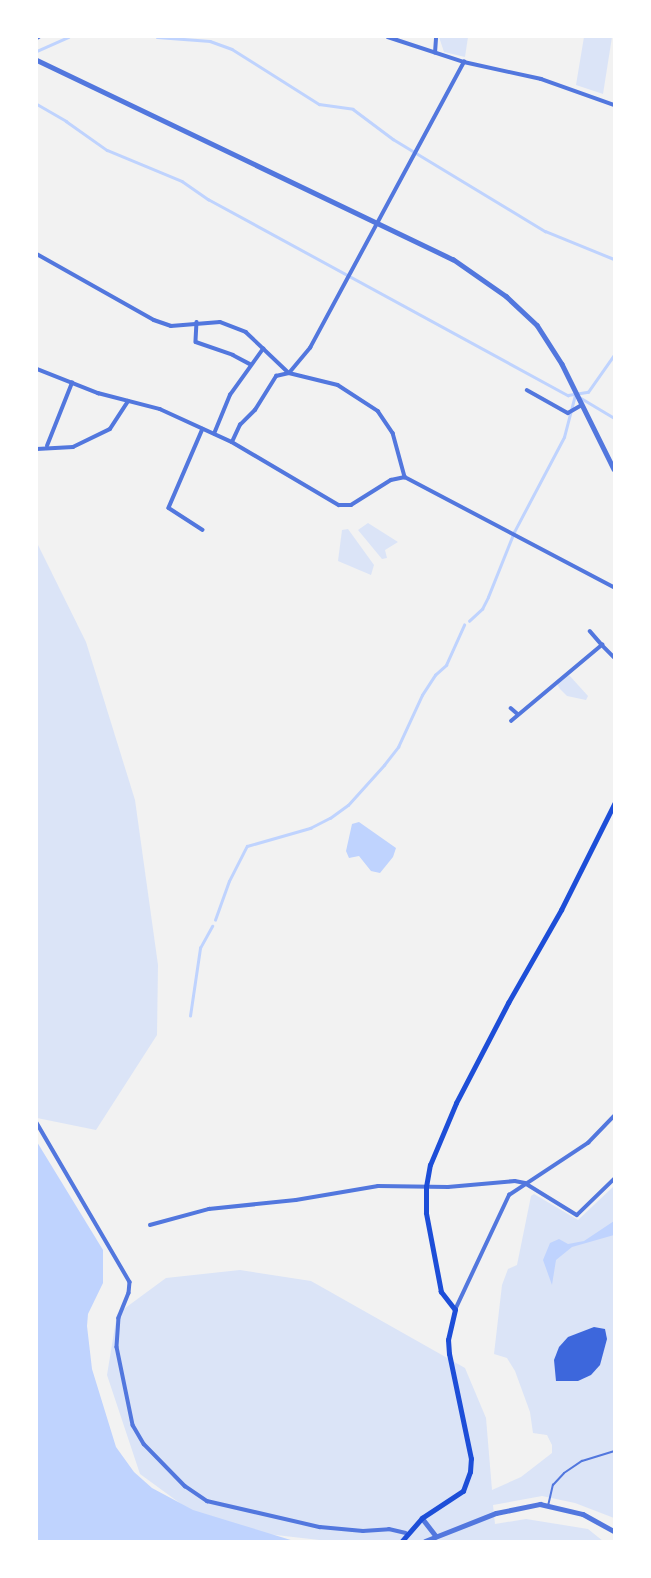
<!DOCTYPE html>
<html>
<head>
<meta charset="utf-8">
<style>
  body { margin:0 }
  #map { position:relative; width:651px; height:1578px; overflow:hidden; background:#f2f2f2; font-family:"Source Serif 4",serif }
  div>[style] { position:absolute }
  .green>* { inset:0; background:#dbe4f7 }
  .water>* { inset:0; background:#bfd3fe }
  .stream>* { height:2.5px; margin:-1.25px; padding:0 1.25px; transform-origin:1.25px; border-radius:1.25px; background:#bfd3fe }
  .building>* { inset:0; background:#3d67dc }
  .service>* { height:2px; margin:-1px; padding:0 1px; transform-origin:1px; border-radius:1px; background:#5277de }
  .minor>* { height:3.5px; margin:-1.75px; padding:0 1.75px; transform-origin:1.75px; border-radius:1.75px; background:#5277de }
  .tertiary>* { height:4.5px; margin:-2.25px; padding:0 2.25px; transform-origin:2.25px; border-radius:2.25px; background:#5277de }
  .secondary>* { height:4.5px; margin:-2.25px; padding:0 2.25px; transform-origin:2.25px; border-radius:2.25px; background:#1d4ed8 }
  span { translate:-50% -50%; white-space:nowrap; text-align:center; line-height:1.15; -webkit-text-stroke:7px #fff; paint-order:stroke }
  .frame { position:absolute; inset:0; border:38px solid #fff; pointer-events:none }
</style>
</head>
<body>
<div id="map">
  <div class="green">
    <i style="clip-path:polygon(439px 37px,468px 37px,465px 57px,444px 52px)"></i>
    <i style="clip-path:polygon(584px 37px,612px 37px,603px 94px,576px 85px)"></i>
    <i style="clip-path:polygon(368px 523px,398px 542px,385px 550px,387px 558px,382px 559px,358px 530px)"></i>
    <i style="clip-path:polygon(348px 529px,374px 565px,371px 575px,338px 561px,342px 530px)"></i>
    <i style="clip-path:polygon(37px 543px,86px 642px,135px 800px,158px 965px,157px 1035px,96px 1130px,37px 1118px)"></i>
    <i style="clip-path:polygon(569px 675px,588px 696px,586px 700px,567px 696px,560px 689px,557px 684px)"></i>
    <i style="clip-path:polygon(614px 1186px,614px 1518px,575px 1503px,542px 1496px,493px 1505px,495px 1524px,526px 1519px,588px 1529px,603px 1541px,328px 1541px,214px 1528px,140px 1474px,107px 1375px,117px 1314px,166px 1278px,240px 1270px,311px 1281px,465px 1368px,486px 1418px,492px 1490px,521px 1477px,552px 1453px,552px 1445px,547px 1435px,533px 1433px,530px 1412px,515px 1371px,507px 1358px,494px 1354px,502px 1285px,508px 1269px,517px 1265px,531px 1196px,534px 1194px,578px 1220px)"></i>
  </div>
  <div class="water">
    <i style="clip-path:polygon(359px 822px,396px 848px,393px 857px,380px 873px,371px 871px,359px 856px,349px 858px,346px 851px,352px 824px)"></i>
    <i style="clip-path:polygon(37px 1142px,103px 1250px,103px 1283px,88px 1314px,87px 1326px,92px 1369px,116px 1447px,134px 1472px,152px 1488px,193px 1510px,294px 1541px,37px 1541px)"></i>
    <i style="clip-path:polygon(614px 1221px,614px 1235px,572px 1247px,556px 1260px,552px 1285px,543px 1260px,550px 1243px,559px 1239px,568px 1244px,584px 1241px)"></i>
  </div>
  <div class="stream">
    <i style="left:157px;top:37px;width:53px;rotate:4.3deg"></i>
    <i style="left:210px;top:41px;width:23px;rotate:20deg"></i>
    <i style="left:232px;top:49px;width:103px;rotate:32.3deg"></i>
    <i style="left:319px;top:104px;width:34px;rotate:8deg"></i>
    <i style="left:353px;top:109px;width:50px;rotate:36.9deg"></i>
    <i style="left:393px;top:139px;width:178px;rotate:31.2deg"></i>
    <i style="left:545px;top:231px;width:74px;rotate:22.1deg"></i>
    <i style="left:37px;top:51px;width:34px;rotate:-24deg"></i>
    <i style="left:37px;top:104px;width:34px;rotate:30deg"></i>
    <i style="left:66px;top:121px;width:50px;rotate:35.3deg"></i>
    <i style="left:107px;top:150px;width:81px;rotate:22.5deg"></i>
    <i style="left:182px;top:181px;width:32px;rotate:35deg"></i>
    <i style="left:208px;top:199px;width:410px;rotate:28.6deg"></i>
    <i style="left:568px;top:395px;width:20px;rotate:-9deg"></i>
    <i style="left:588px;top:392px;width:45px;rotate:-54.9deg"></i>
    <i style="left:581px;top:398px;width:39px;rotate:31deg"></i>
    <i style="left:469px;top:621px;width:18px;rotate:-43deg"></i>
    <i style="left:482px;top:609px;width:13px;rotate:-63deg"></i>
    <i style="left:488px;top:597px;width:70px;rotate:-68.2deg"></i>
    <i style="left:514px;top:532px;width:107px;rotate:-62.2deg"></i>
    <i style="left:564px;top:437px;width:43px;rotate:-75.3deg"></i>
    <i style="left:215px;top:920px;width:41px;rotate:-70.3deg"></i>
    <i style="left:229px;top:881px;width:39px;rotate:-63deg"></i>
    <i style="left:247px;top:846px;width:66px;rotate:-15.9deg"></i>
    <i style="left:310px;top:828px;width:22px;rotate:-27deg"></i>
    <i style="left:330px;top:818px;width:22px;rotate:-36deg"></i>
    <i style="left:348px;top:805px;width:54px;rotate:-48deg"></i>
    <i style="left:384px;top:765px;width:23px;rotate:-52deg"></i>
    <i style="left:398px;top:747px;width:57px;rotate:-65.2deg"></i>
    <i style="left:422px;top:695px;width:24px;rotate:-57deg"></i>
    <i style="left:435px;top:675px;width:15px;rotate:-42deg"></i>
    <i style="left:446px;top:665px;width:44px;rotate:-65.8deg"></i>
    <i style="left:190px;top:1016px;width:69px;rotate:-81.6deg"></i>
    <i style="left:200px;top:948px;width:25px;rotate:-61deg"></i>
  </div>
  <div class="building">
    <i style="clip-path:polygon(594px 1327px,605px 1329px,607px 1339px,600px 1365px,591px 1375px,578px 1381px,556px 1381px,554px 1360px,559px 1347px,568px 1337px)"></i>
  </div>
  <div class="service">
    <i style="left:548px;top:1506px;width:22px;rotate:-77deg"></i>
    <i style="left:553px;top:1485px;width:16px;rotate:-47deg"></i>
    <i style="left:564px;top:1473px;width:22px;rotate:-34deg"></i>
    <i style="left:582px;top:1461px;width:34px;rotate:-17deg"></i>
  </div>
  <div class="minor">
    <i style="left:388px;top:37px;width:80px;rotate:18.2deg"></i>
    <i style="left:464px;top:62px;width:79px;rotate:12.4deg"></i>
    <i style="left:541px;top:79px;width:77px;rotate:19.6deg"></i>
    <i style="left:37px;top:38px;width:2px;rotate:-27deg"></i>
    <i style="left:435px;top:53px;width:16px;rotate:-86deg"></i>
    <i style="left:37px;top:254px;width:134px;rotate:29.4deg"></i>
    <i style="left:154px;top:320px;width:18px;rotate:19deg"></i>
    <i style="left:171px;top:326px;width:49px;rotate:-4.7deg"></i>
    <i style="left:220px;top:322px;width:28px;rotate:21deg"></i>
    <i style="left:246px;top:332px;width:59px;rotate:43.6deg"></i>
    <i style="left:289px;top:373px;width:50px;rotate:13.8deg"></i>
    <i style="left:338px;top:385px;width:48px;rotate:33deg"></i>
    <i style="left:378px;top:411px;width:27px;rotate:56deg"></i>
    <i style="left:393px;top:433px;width:46px;rotate:74.7deg"></i>
    <i style="left:197px;top:322px;width:20px;rotate:93deg"></i>
    <i style="left:196px;top:342px;width:39px;rotate:19deg"></i>
    <i style="left:233px;top:355px;width:19px;rotate:28deg"></i>
    <i style="left:37px;top:369px;width:66px;rotate:21.5deg"></i>
    <i style="left:98px;top:393px;width:64px;rotate:14.5deg"></i>
    <i style="left:160px;top:409px;width:79px;rotate:24.6deg"></i>
    <i style="left:232px;top:442px;width:124px;rotate:30.5deg"></i>
    <i style="left:339px;top:505px;width:12px"></i>
    <i style="left:351px;top:505px;width:47px;rotate:-32deg"></i>
    <i style="left:391px;top:480px;width:14px;rotate:-12deg"></i>
    <i style="left:405px;top:477px;width:236px;rotate:27.8deg"></i>
    <i style="left:527px;top:390px;width:47px;rotate:29.3deg"></i>
    <i style="left:568px;top:413px;width:16px;rotate:-30deg"></i>
    <i style="left:203px;top:429px;width:86px;rotate:113.3deg"></i>
    <i style="left:169px;top:508px;width:40px;rotate:32.9deg"></i>
    <i style="left:214px;top:434px;width:42px;rotate:-67.7deg"></i>
    <i style="left:230px;top:395px;width:57px;rotate:-54.3deg"></i>
    <i style="left:232px;top:442px;width:19px;rotate:-65deg"></i>
    <i style="left:240px;top:425px;width:21px;rotate:-45deg"></i>
    <i style="left:255px;top:410px;width:40px;rotate:-58deg"></i>
    <i style="left:276px;top:376px;width:13px;rotate:-13deg"></i>
    <i style="left:289px;top:373px;width:33px;rotate:-50deg"></i>
    <i style="left:310px;top:348px;width:325px;rotate:-61.7deg"></i>
    <i style="left:47px;top:446px;width:68px;rotate:-68.4deg"></i>
    <i style="left:37px;top:449px;width:36px;rotate:-3deg"></i>
    <i style="left:73px;top:447px;width:41px;rotate:-25.9deg"></i>
    <i style="left:110px;top:429px;width:33px;rotate:-57deg"></i>
    <i style="left:590px;top:631px;width:18px;rotate:49deg"></i>
    <i style="left:511px;top:708px;width:9px;rotate:41deg"></i>
    <i style="left:511px;top:721px;width:119px;rotate:-39.9deg"></i>
    <i style="left:602px;top:645px;width:17px;rotate:45deg"></i>
    <i style="left:37px;top:1123px;width:184px;rotate:59.7deg"></i>
    <i style="left:130px;top:1282px;width:11px;rotate:95deg"></i>
    <i style="left:129px;top:1293px;width:27px;rotate:112deg"></i>
    <i style="left:119px;top:1318px;width:29px;rotate:94deg"></i>
    <i style="left:117px;top:1347px;width:80px;rotate:78.4deg"></i>
    <i style="left:133px;top:1425px;width:22px;rotate:60deg"></i>
    <i style="left:144px;top:1444px;width:59px;rotate:45.7deg"></i>
    <i style="left:185px;top:1486px;width:27px;rotate:34deg"></i>
    <i style="left:207px;top:1501px;width:116px;rotate:13deg"></i>
    <i style="left:320px;top:1527px;width:43px;rotate:5.3deg"></i>
    <i style="left:363px;top:1531px;width:26px;rotate:-4deg"></i>
    <i style="left:389px;top:1529px;width:17px;rotate:13deg"></i>
    <i style="left:150px;top:1225px;width:61px;rotate:-15.2deg"></i>
    <i style="left:209px;top:1209px;width:87px;rotate:-5.9deg"></i>
    <i style="left:296px;top:1200px;width:83px;rotate:-9.7deg"></i>
    <i style="left:378px;top:1186px;width:70px;rotate:0.8deg"></i>
    <i style="left:448px;top:1187px;width:67px;rotate:-5.1deg"></i>
    <i style="left:515px;top:1181px;width:10px;rotate:11deg"></i>
    <i style="left:525px;top:1183px;width:61px;rotate:31.6deg"></i>
    <i style="left:577px;top:1215px;width:52px;rotate:-44.2deg"></i>
    <i style="left:455px;top:1310px;width:127px;rotate:-64.8deg"></i>
    <i style="left:509px;top:1195px;width:95px;rotate:-33.4deg"></i>
    <i style="left:588px;top:1143px;width:37px;rotate:-46deg"></i>
  </div>
  <div class="tertiary">
    <i style="left:37px;top:60px;width:461px;rotate:25.6deg"></i>
    <i style="left:453px;top:259px;width:65px;rotate:34.9deg"></i>
    <i style="left:506px;top:296px;width:42px;rotate:43.1deg"></i>
    <i style="left:537px;top:325px;width:46px;rotate:57.3deg"></i>
    <i style="left:562px;top:364px;width:117px;rotate:63.7deg"></i>
    <i style="left:422px;top:1518px;width:23px;rotate:52deg"></i>
    <i style="left:425px;top:1541px;width:76px;rotate:-21.5deg"></i>
    <i style="left:496px;top:1513px;width:45px;rotate:-11.6deg"></i>
    <i style="left:540px;top:1504px;width:44px;rotate:13.1deg"></i>
    <i style="left:583px;top:1514px;width:35px;rotate:29deg"></i>
  </div>
  <div class="secondary">
    <i style="left:402px;top:1541px;width:30px;rotate:-49deg"></i>
    <i style="left:422px;top:1518px;width:49px;rotate:-33.4deg"></i>
    <i style="left:463px;top:1491px;width:20px;rotate:-70deg"></i>
    <i style="left:470px;top:1472px;width:13px;rotate:-86deg"></i>
    <i style="left:471px;top:1459px;width:107px;rotate:-101.8deg"></i>
    <i style="left:449px;top:1354px;width:14px;rotate:-94deg"></i>
    <i style="left:448px;top:1340px;width:31px;rotate:-77deg"></i>
    <i style="left:455px;top:1310px;width:23px;rotate:-128deg"></i>
    <i style="left:441px;top:1292px;width:80px;rotate:-100.8deg"></i>
    <i style="left:426px;top:1213px;width:26px;rotate:-90deg"></i>
    <i style="left:426px;top:1187px;width:22px;rotate:-80deg"></i>
    <i style="left:430px;top:1165px;width:67px;rotate:-67.2deg"></i>
    <i style="left:456px;top:1103px;width:113px;rotate:-62.5deg"></i>
    <i style="left:508px;top:1003px;width:107px;rotate:-60.3deg"></i>
    <i style="left:561px;top:910px;width:119px;rotate:-63.4deg"></i>
  </div>
  <div class="frame"></div>
</div>
</body>
</html>
